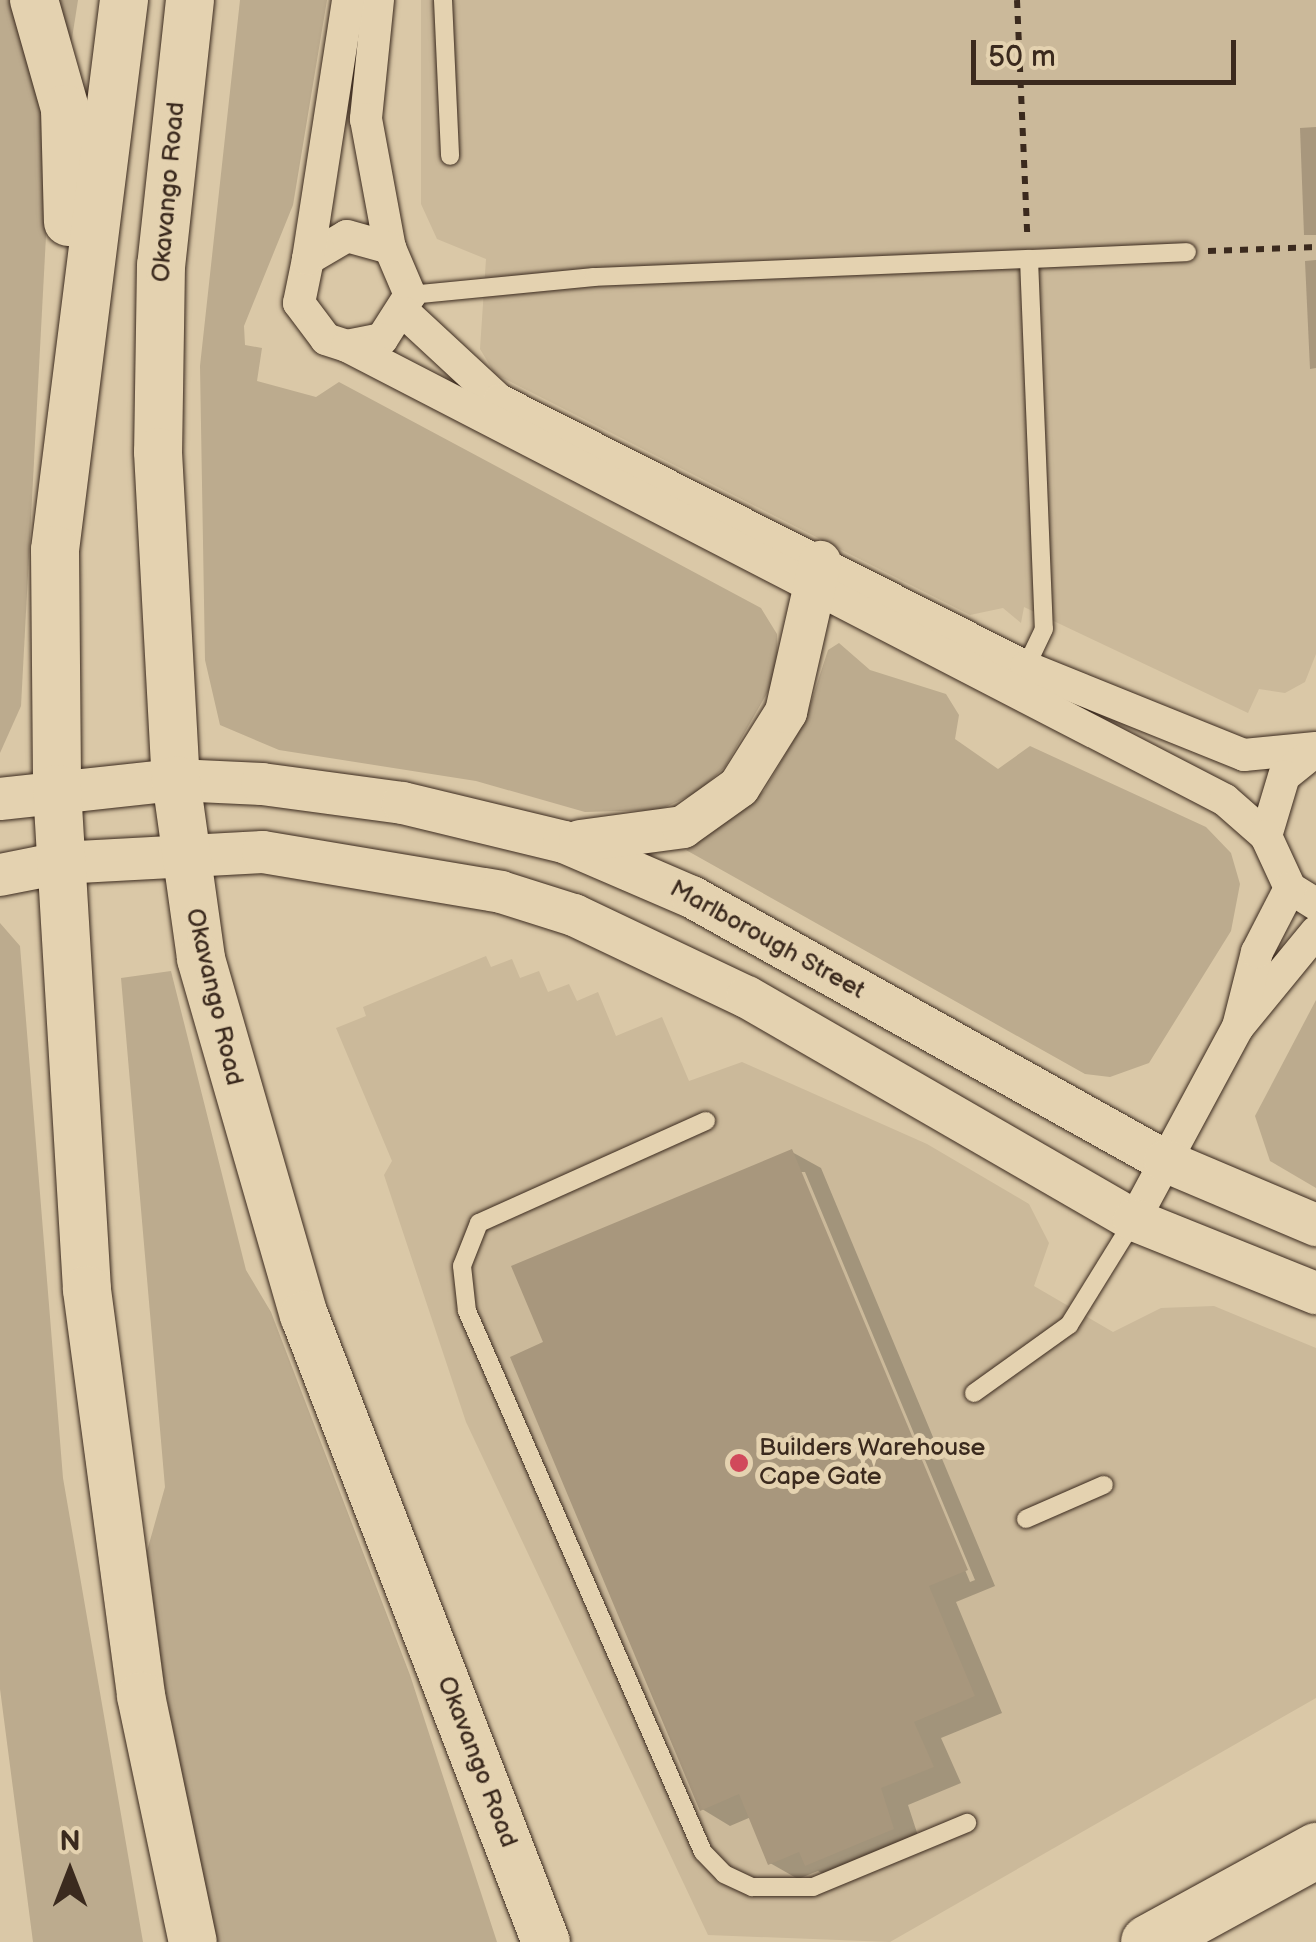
<!DOCTYPE html>
<html>
<head>
<meta charset="utf-8">
<style>
  body { margin:0 }
  #map { position:relative; width:1316px; height:1942px; overflow:hidden; background:#dac8a7; font-family:"Balsamiq Sans",sans-serif }
  div>[style] { position:absolute }
  .built>* { inset:0; background:#cbb99a }
  .green>* { inset:0; background:#bcab8e }
  .shadow>* { inset:0; background:#0003 }
  .building>* { inset:0; background:#a8977d }
  .path>* { height:6px; margin-top:-3px; transform-origin:0; background:repeating-linear-gradient(90deg,#3b2a1e 0 8px,transparent 0 16px) }
  .roads { filter:drop-shadow(0 0 2px #3b2a1e) drop-shadow(0 0 2px #3b2a1e) }
  .service>* { height:18px; margin:-9px; padding:0 9px; transform-origin:9px; border-radius:9px; background:#e4d2b0 }
  .minor>* { height:32px; margin:-16px; padding:0 16px; transform-origin:16px; border-radius:16px; background:#e4d2b0 }
  .tertiary>* { height:42px; margin:-21px; padding:0 21px; transform-origin:21px; border-radius:21px; background:#e4d2b0 }
  .secondary>* { height:48px; margin:-24px; padding:0 24px; transform-origin:24px; border-radius:24px; background:#e4d2b0 }
  .motorway>* { height:55px; margin:-27.5px; padding:0 27.5px; transform-origin:27.5px; border-radius:27.5px; background:#e4d2b0 }
  .dots>* { width:28px; height:28px; translate:-50% -50%; box-sizing:border-box; border:5px solid #e4d2b0; border-radius:50% }
  span { translate:-50% -50%; white-space:nowrap; text-align:center; line-height:1.15; -webkit-text-stroke:10px #e4d2b0; paint-order:stroke }
  .street-label { font-size:25px; color:#3b2a1e }
  .poi-label { font-size:25px; color:#3b2a1e }
  .left { translate:0 -50%; text-align:left }
  .north { position:absolute; left:20px; top:1822px; width:100px; height:100px; -webkit-text-stroke:8px #e4d2b0; paint-order:stroke; rotate:0deg; font-size:28px; font-weight:700; line-height:40px; text-align:center; color:#3b2a1e }
  .north::after { content:''; display:block; margin:auto; width:35px; height:45px; background:#3b2a1e; clip-path:polygon(50% 0,100% 100%,50% 72%,0 100%) }
  .scale { position:absolute; left:971px; top:40px; width:265px; height:45px; box-sizing:border-box; border:5px solid #3b2a1e; border-top:0; padding-left:12px; font-size:30px; line-height:35px; white-space:nowrap; color:#3b2a1e; -webkit-text-stroke:8px #e4d2b0; paint-order:stroke }
</style>
</head>
<body>
<div id="map">
  <div class="built">
    <i style="clip-path:polygon(421px 0,1316px 0,1316px 654px,1305px 682px,1285px 693px,1259px 689px,1248px 713px,1024px 607px,1021px 623px,1003px 608px,970px 615px,495px 374px,480px 349px,486px 259px,437px 239px,421px 204px)"></i>
    <i style="clip-path:polygon(486px 956px,491px 967px,512px 959px,520px 978px,539px 971px,548px 992px,569px 984px,577px 1001px,598px 992px,616px 1036px,662px 1017px,689px 1081px,742px 1062px,927px 1144px,1029px 1204px,1049px 1243px,1034px 1286px,1113px 1332px,1161px 1308px,1214px 1306px,1316px 1348px,1316px 1698px,890px 1942px,708px 1935px,466px 1422px,384px 1175px,392px 1161px,336px 1028px,366px 1016px,363px 1007px)"></i>
  </div>
  <div class="green">
    <i style="clip-path:polygon(0 0,9px 0,41px 110px,47px 217px,21px 706px,0 753px)"></i>
    <i style="clip-path:polygon(56px 0,78px 0,71px 45px)"></i>
    <i style="clip-path:polygon(240px 0,327px 0,293px 205px,244px 326px,245px 345px,262px 348px,257px 381px,316px 397px,339px 382px,761px 608px,777px 634px,778px 674px,725px 767px,698px 792px,659px 810px,585px 812px,476px 781px,279px 750px,220px 725px,205px 660px,200px 366px)"></i>
    <i style="clip-path:polygon(839px 643px,870px 670px,946px 694px,959px 715px,955px 739px,998px 769px,1030px 746px,1206px 827px,1231px 853px,1240px 884px,1231px 931px,1149px 1063px,1110px 1077px,1085px 1074px,686px 850px,764px 791px,805px 721px,828px 650px)"></i>
    <i style="clip-path:polygon(0 923px,20px 946px,63px 1478px,143px 1942px,33px 1942px,0 1689px)"></i>
    <i style="clip-path:polygon(171px 971px,246px 1270px,271px 1312px,410px 1675px,497px 1942px,214px 1942px,142px 1569px,165px 1487px,121px 978px)"></i>
    <i style="clip-path:polygon(1316px 1000px,1316px 1188px,1270px 1161px,1255px 1116px)"></i>
  </div>
  <div class="shadow">
    <i style="clip-path:polygon(evenodd,792px 1152px,821px 1168px,995px 1586px,956px 1602px,1002px 1713px,941px 1738px,961px 1783px,908px 1805px,921px 1845px,835px 1881px,818px 1871px,798px 1879px,770px 1863px,751px 1817px,730px 1826px,702px 1809px,546px 1344px,792px 1152px,799px 1172px,805px 1172px,975px 1580px,970px 1582px,799px 1172px)"></i>
  </div>
  <div class="building">
    <i style="clip-path:polygon(1316px 127px,1316px 235px,1304px 235px,1300px 128px)"></i>
    <i style="clip-path:polygon(1316px 260px,1316px 368px,1310px 369px,1305px 261px)"></i>
    <i style="clip-path:polygon(792px 1149px,968px 1570px,929px 1586px,975px 1696px,914px 1722px,934px 1767px,881px 1788px,894px 1829px,805px 1866px,799px 1852px,768px 1865px,739px 1794px,700px 1811px,510px 1357px,543px 1342px,511px 1266px)"></i>
  </div>
  <div class="path">
    <i style="left:1017px;top:0;width:233px;rotate:87.5deg"></i>
    <i style="left:1208px;top:251px;width:108px;rotate:-2.1deg"></i>
  </div>
  <div class="roads">
    <div class="service">
      <i style="left:443px;top:0;width:156px;rotate:87.4deg"></i>
      <i style="left:1029px;top:259px;width:158px;rotate:-2.5deg"></i>
      <i style="left:410px;top:295px;width:185px;rotate:-5.6deg"></i>
      <i style="left:594px;top:277px;width:435px;rotate:-2.4deg"></i>
      <i style="left:1029px;top:259px;width:370px;rotate:87.7deg"></i>
      <i style="left:1044px;top:629px;width:49px;rotate:115.5deg"></i>
      <i style="left:706px;top:1121px;width:249px;rotate:155.8deg"></i>
      <i style="left:479px;top:1223px;width:46px;rotate:111.6deg"></i>
      <i style="left:462px;top:1266px;width:45px;rotate:83.7deg"></i>
      <i style="left:467px;top:1311px;width:590px;rotate:66.43deg"></i>
      <i style="left:703px;top:1852px;width:30px;rotate:46deg"></i>
      <i style="left:724px;top:1874px;width:31px;rotate:25deg"></i>
      <i style="left:752px;top:1887px;width:61px"></i>
      <i style="left:813px;top:1887px;width:167px;rotate:-22.6deg"></i>
      <i style="left:974px;top:1393px;width:117px;rotate:-35.6deg"></i>
      <i style="left:1069px;top:1325px;width:123px;rotate:-58.2deg"></i>
      <i style="left:1026px;top:1519px;width:85px;rotate:-23.6deg"></i>
    </div>
    <div class="minor">
      <i style="left:378px;top:0;width:120px;rotate:95.8deg"></i>
      <i style="left:366px;top:119px;width:131px;rotate:79.5deg"></i>
      <i style="left:390px;top:248px;width:51px;rotate:66.9deg"></i>
      <i style="left:410px;top:295px;width:52px;rotate:122.5deg"></i>
      <i style="left:382px;top:339px;width:36px;rotate:169deg"></i>
      <i style="left:347px;top:346px;width:22px;rotate:-162deg"></i>
      <i style="left:326px;top:339px;width:45px;rotate:-126.9deg"></i>
      <i style="left:299px;top:303px;width:45px;rotate:-78.4deg"></i>
      <i style="left:308px;top:259px;width:45px;rotate:-30.5deg"></i>
      <i style="left:347px;top:236px;width:45px;rotate:15.6deg"></i>
      <i style="left:308px;top:259px;width:262px;rotate:-81.2deg"></i>
      <i style="left:405px;top:313px;width:128px;rotate:42.8deg"></i>
      <i style="left:499px;top:400px;width:591px;rotate:26.87deg"></i>
      <i style="left:1026px;top:667px;width:235px;rotate:22deg"></i>
      <i style="left:1244px;top:755px;width:72px;rotate:-5.6deg"></i>
      <i style="left:347px;top:346px;width:988px;rotate:27.34deg"></i>
      <i style="left:1225px;top:800px;width:55px;rotate:41.3deg"></i>
      <i style="left:1314px;top:752px;width:38px;rotate:141deg"></i>
      <i style="left:1284px;top:776px;width:63px;rotate:106.7deg"></i>
      <i style="left:1266px;top:836px;width:57px;rotate:65.2deg"></i>
      <i style="left:1290px;top:888px;width:31px;rotate:32deg"></i>
      <i style="left:1238px;top:1027px;width:123px;rotate:-50.6deg"></i>
      <i style="left:1134px;top:1220px;width:219px;rotate:-61.7deg"></i>
      <i style="left:1238px;top:1027px;width:77px;rotate:-75.8deg"></i>
      <i style="left:1257px;top:952px;width:72px;rotate:-62.7deg"></i>
    </div>
    <div class="tertiary">
      <i style="left:0;top:799px;width:177px;rotate:-6.2deg"></i>
      <i style="left:176px;top:780px;width:86px;rotate:2.7deg"></i>
      <i style="left:262px;top:784px;width:142px;rotate:7.7deg"></i>
      <i style="left:403px;top:803px;width:166px;rotate:13.6deg"></i>
      <i style="left:564px;top:842px;width:139px;rotate:23.3deg"></i>
      <i style="left:692px;top:897px;width:542px;rotate:29.17deg"></i>
      <i style="left:1165px;top:1161px;width:164px;rotate:23deg"></i>
      <i style="left:580px;top:841px;width:104px;rotate:-7.7deg"></i>
      <i style="left:683px;top:827px;width:69px;rotate:-35.5deg"></i>
      <i style="left:739px;top:787px;width:89px;rotate:-57.9deg"></i>
      <i style="left:786px;top:712px;width:154px;rotate:-77.2deg"></i>
      <i style="left:0;top:875px;width:61px;rotate:-11.3deg"></i>
      <i style="left:60px;top:863px;width:203px;rotate:-3.1deg"></i>
      <i style="left:263px;top:852px;width:241px;rotate:9.5deg"></i>
      <i style="left:501px;top:892px;width:77px;rotate:17.5deg"></i>
      <i style="left:574px;top:915px;width:191px;rotate:25.4deg"></i>
      <i style="left:747px;top:997px;width:447px;rotate:30deg"></i>
      <i style="left:1134px;top:1220px;width:196px;rotate:21.9deg"></i>
    </div>
    <div class="secondary">
      <i style="left:34px;top:0;width:113px;rotate:74.1deg"></i>
      <i style="left:65px;top:109px;width:113px;rotate:88.5deg"></i>
      <i style="left:124px;top:0;width:554px;rotate:97.15deg"></i>
      <i style="left:55px;top:550px;width:239px;rotate:89.5deg"></i>
      <i style="left:57px;top:789px;width:502px;rotate:86.57deg"></i>
      <i style="left:87px;top:1290px;width:410px;rotate:82.4deg"></i>
      <i style="left:141px;top:1696px;width:251px;rotate:78.1deg"></i>
      <i style="left:190px;top:0;width:267px;rotate:96.2deg"></i>
      <i style="left:161px;top:265px;width:187px;rotate:90.9deg"></i>
      <i style="left:158px;top:452px;width:328px;rotate:86.9deg"></i>
      <i style="left:176px;top:780px;width:181px;rotate:82deg"></i>
      <i style="left:201px;top:959px;width:371px;rotate:73.9deg"></i>
      <i style="left:304px;top:1315px;width:672px;rotate:68.9deg"></i>
    </div>
    <div class="motorway">
      <i style="left:1148px;top:1942px;width:192px;rotate:-28.7deg"></i>
    </div>
  </div>
  <div class="dots">
    <i style="left:739px;top:1463px;background:#d1495b"></i>
  </div>
  <div class="street-label">
    <span style="left:169px;top:192px;rotate:-85deg">Okavango Road</span>
    <span style="left:767px;top:940px;rotate:29deg">Marlborough Street</span>
    <span style="left:214px;top:997px;rotate:77deg">Okavango Road</span>
    <span style="left:477px;top:1762px;rotate:69deg">Okavango Road</span>
  </div>
  <div class="poi-label">
    <span class="left" style="left:759px;top:1463px">Builders Warehouse<br>Cape Gate</span>
  </div>
  <div class="north">N</div>
  <div class="scale">50 m</div>
</div>
</body>
</html>
